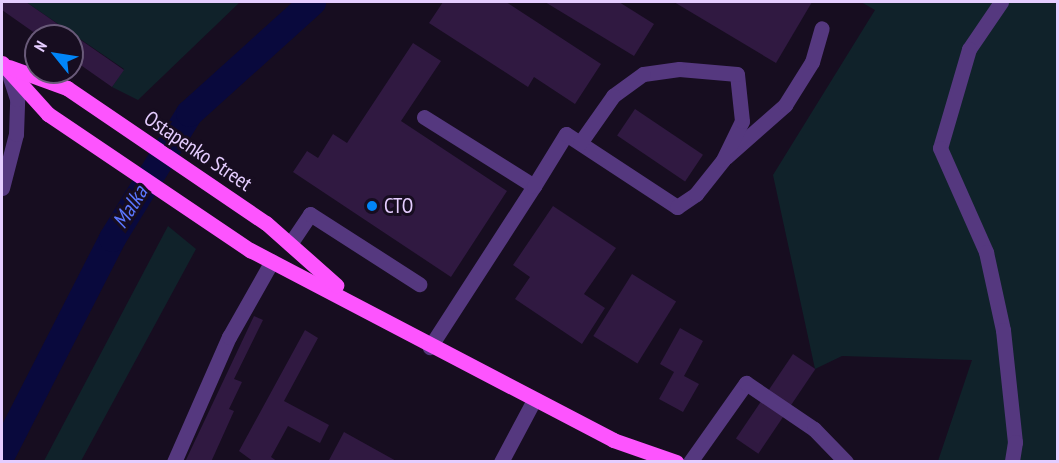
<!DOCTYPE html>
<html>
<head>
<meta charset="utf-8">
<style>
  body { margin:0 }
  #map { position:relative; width:1059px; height:463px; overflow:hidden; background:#170d20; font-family:"PT Sans Narrow",sans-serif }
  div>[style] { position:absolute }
  .green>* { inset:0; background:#10222a }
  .river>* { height:27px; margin:-13.5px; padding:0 13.5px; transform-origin:13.5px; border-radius:13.5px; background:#09093d }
  .building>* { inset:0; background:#301941; transform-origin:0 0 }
  .minor>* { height:15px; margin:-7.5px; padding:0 7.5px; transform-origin:7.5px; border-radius:7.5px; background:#55387f }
  .major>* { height:15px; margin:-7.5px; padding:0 7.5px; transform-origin:7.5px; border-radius:7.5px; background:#fd54fe }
  .dots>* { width:16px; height:16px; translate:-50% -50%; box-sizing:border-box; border:3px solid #170d20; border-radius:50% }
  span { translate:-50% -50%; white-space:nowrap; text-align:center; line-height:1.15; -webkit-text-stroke:6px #170d20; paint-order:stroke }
  .street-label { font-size:21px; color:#e5cdff }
  .poi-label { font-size:21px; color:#e5cdff }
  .left { translate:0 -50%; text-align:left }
  .water-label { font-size:22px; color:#5b77fe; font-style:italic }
  .frame { position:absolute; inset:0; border:3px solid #e5cdff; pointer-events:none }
  .north { position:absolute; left:24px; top:24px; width:60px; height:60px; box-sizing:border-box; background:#170d20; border:2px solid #695a79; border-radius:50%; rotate:300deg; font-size:16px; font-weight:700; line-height:24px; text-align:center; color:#e5cdff }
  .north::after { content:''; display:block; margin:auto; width:21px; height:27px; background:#0185f7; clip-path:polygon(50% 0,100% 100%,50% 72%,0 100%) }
</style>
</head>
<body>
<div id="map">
  <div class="green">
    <i style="clip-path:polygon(26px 2px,240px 2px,138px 100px,112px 87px,124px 69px)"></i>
    <i style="clip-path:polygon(861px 2px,1057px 2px,1057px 461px,938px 461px,972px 360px,842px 356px,815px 369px,773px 175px,875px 10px)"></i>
    <i style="clip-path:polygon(168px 226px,196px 249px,81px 461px,44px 461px)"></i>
  </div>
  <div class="river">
    <i style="left:2px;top:453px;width:242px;rotate:-62.9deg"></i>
    <i style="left:112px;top:238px;width:147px;rotate:-58.4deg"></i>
    <i style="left:189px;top:113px;width:166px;rotate:-42.1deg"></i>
  </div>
  <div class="building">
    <i style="clip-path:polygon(2px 2px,26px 2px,124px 70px,112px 87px,72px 59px,72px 36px,39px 36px,2px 10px)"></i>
    <i style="clip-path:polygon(443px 2px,506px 2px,601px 64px,575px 104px,534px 77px,528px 87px,429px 23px)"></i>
    <i style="clip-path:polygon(545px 2px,619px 2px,654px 24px,634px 56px)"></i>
    <i style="clip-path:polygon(674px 2px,812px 2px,776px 63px)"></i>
    <i style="clip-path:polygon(413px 43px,441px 61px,401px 121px,507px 191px,451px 277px,293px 172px,307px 151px,318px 158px,333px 134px,347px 143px)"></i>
    <i style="left:635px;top:109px;width:82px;height:32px;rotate:34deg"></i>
    <i style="clip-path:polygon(553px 206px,616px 248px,584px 294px,605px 308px,582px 344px,515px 299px,530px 277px,513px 265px)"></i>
    <i style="left:632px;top:274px;width:52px;height:73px;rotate:32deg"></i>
    <i style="clip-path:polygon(254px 316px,263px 320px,234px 379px,242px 382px,229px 409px,234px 411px,211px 462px,185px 462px)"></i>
    <i style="clip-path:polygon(680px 328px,703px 341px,684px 376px,699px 384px,683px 412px,659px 399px,674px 372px,660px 364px)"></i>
    <i style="clip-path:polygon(305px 330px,318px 338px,284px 401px,329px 425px,320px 443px,288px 426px,271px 457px,278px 462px,254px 462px,239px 451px)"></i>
    <i style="left:793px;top:354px;width:27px;height:102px;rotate:34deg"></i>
    <i style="clip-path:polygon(344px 432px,398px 462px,328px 462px)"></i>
  </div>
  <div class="minor">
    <i style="left:1001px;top:2px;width:57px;rotate:124.2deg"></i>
    <i style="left:969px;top:49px;width:103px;rotate:106.3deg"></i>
    <i style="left:940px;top:148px;width:114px;rotate:66.1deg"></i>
    <i style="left:986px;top:252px;width:80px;rotate:77.7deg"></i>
    <i style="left:1003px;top:330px;width:113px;rotate:83.9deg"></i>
    <i style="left:1015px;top:442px;width:20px;rotate:99deg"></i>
    <i style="left:424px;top:117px;width:130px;rotate:32.1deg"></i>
    <i style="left:534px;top:186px;width:192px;rotate:122.9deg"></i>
    <i style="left:726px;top:157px;width:79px;rotate:-41.4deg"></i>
    <i style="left:785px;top:105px;width:51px;rotate:-57.9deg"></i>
    <i style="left:812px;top:62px;width:35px;rotate:-74deg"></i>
    <i style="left:534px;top:186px;width:61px;rotate:-58.4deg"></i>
    <i style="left:566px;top:134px;width:133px;rotate:33.3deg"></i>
    <i style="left:677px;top:207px;width:23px;rotate:-34deg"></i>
    <i style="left:696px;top:194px;width:43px;rotate:-51.5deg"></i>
    <i style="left:723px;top:160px;width:43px;rotate:-64deg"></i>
    <i style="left:742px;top:121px;width:47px;rotate:-96.1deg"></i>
    <i style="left:737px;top:74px;width:58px;rotate:-175.1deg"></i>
    <i style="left:679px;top:69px;width:36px;rotate:172deg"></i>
    <i style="left:643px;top:74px;width:37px;rotate:144deg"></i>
    <i style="left:613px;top:96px;width:57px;rotate:125.1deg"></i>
    <i style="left:2px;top:188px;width:56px;rotate:-75.5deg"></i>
    <i style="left:16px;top:134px;width:35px;rotate:-88deg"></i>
    <i style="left:17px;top:99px;width:33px;rotate:-108deg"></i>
    <i style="left:290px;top:244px;width:36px;rotate:-56deg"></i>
    <i style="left:310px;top:214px;width:130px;rotate:32.7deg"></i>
    <i style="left:174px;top:462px;width:137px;rotate:-66.3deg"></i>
    <i style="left:229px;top:337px;width:87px;rotate:-60.5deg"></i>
    <i style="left:501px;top:462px;width:70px;rotate:-62deg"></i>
    <i style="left:690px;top:462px;width:97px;rotate:-54.7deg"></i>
    <i style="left:746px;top:383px;width:82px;rotate:34.1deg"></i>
    <i style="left:814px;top:429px;width:46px;rotate:45.9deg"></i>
  </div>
  <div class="major">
    <i style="left:2px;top:63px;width:69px;rotate:48deg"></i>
    <i style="left:48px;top:114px;width:244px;rotate:34deg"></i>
    <i style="left:250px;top:250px;width:410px;rotate:27.6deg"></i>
    <i style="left:613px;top:440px;width:67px;rotate:19.2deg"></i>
    <i style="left:9px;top:67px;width:62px;rotate:19.9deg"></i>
    <i style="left:67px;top:88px;width:240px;rotate:34.2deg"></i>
    <i style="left:266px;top:223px;width:94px;rotate:41.5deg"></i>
  </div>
  <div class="dots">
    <i style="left:372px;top:206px;background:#0185f7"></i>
  </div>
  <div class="street-label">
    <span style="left:198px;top:151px;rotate:34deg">Ostapenko Street</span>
  </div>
  <div class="poi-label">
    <span class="left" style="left:384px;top:206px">СТО</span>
  </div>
  <div class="water-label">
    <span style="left:130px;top:207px;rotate:-58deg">Malka</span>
  </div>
  <div class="frame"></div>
  <div class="north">N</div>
</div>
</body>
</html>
